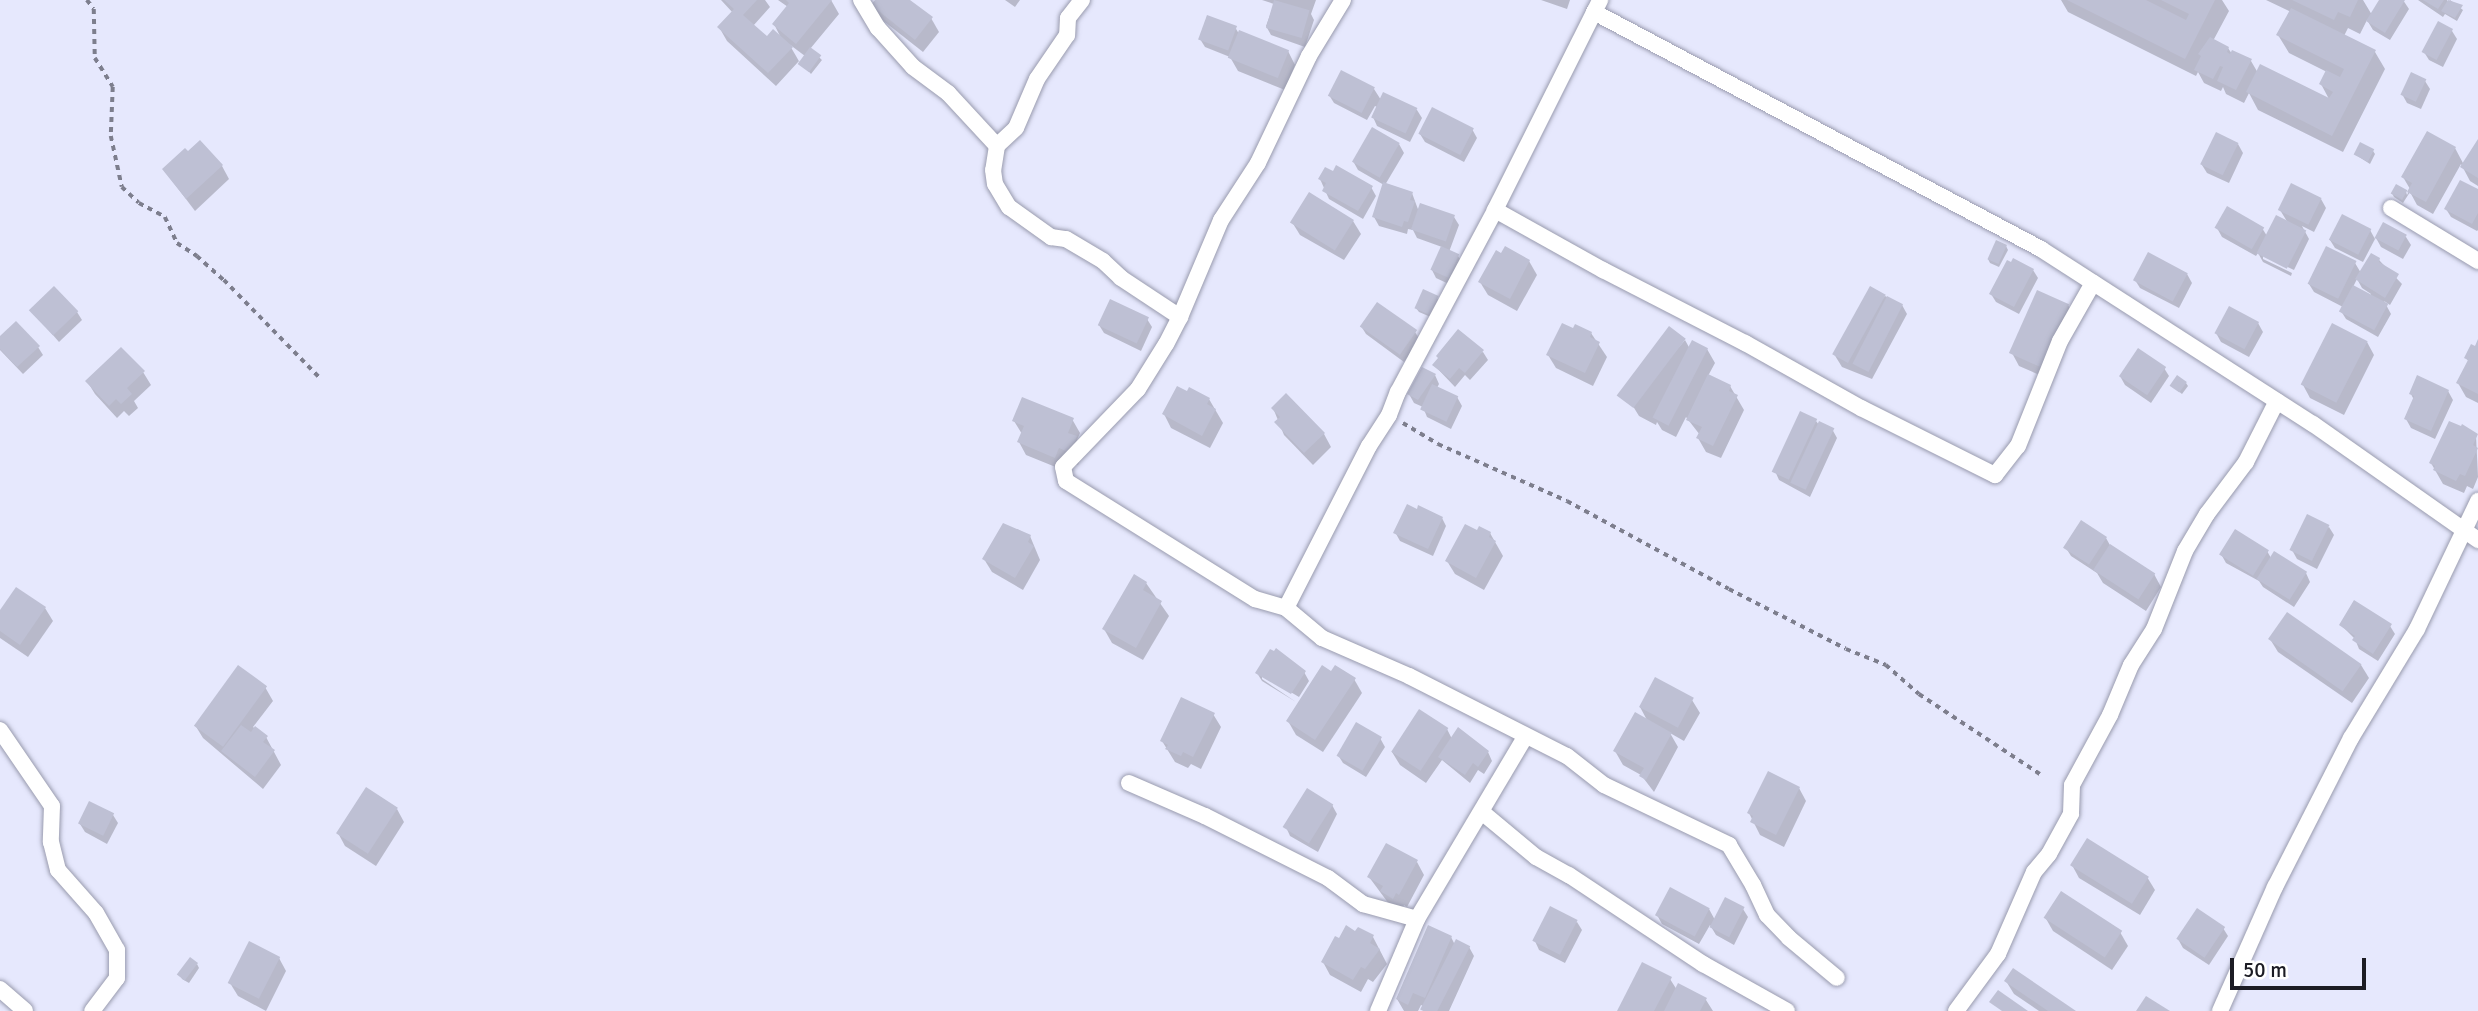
<!DOCTYPE html>
<html>
<head>
<meta charset="utf-8">
<style>
  body { margin:0 }
  #map { position:relative; width:2478px; height:1011px; overflow:hidden; background:#e6e8fd; font-family:Signika,sans-serif }
  div>[style] { position:absolute }
  .shadow>* { inset:0; background:#0003 }
  .building>* { inset:0; background:#bec0d4; transform-origin:0 0 }
  .path>* { height:3.5px; margin-top:-1.75px; transform-origin:0; background:repeating-linear-gradient(90deg,#7d7e8d 0 5px,transparent 0 10px) }
  .roads { filter:drop-shadow(0 0 2px #999bae) drop-shadow(0 0 2px #999bae) }
  .street>* { height:16px; margin:-8px; padding:0 8px; transform-origin:8px; border-radius:8px; background:#fff }
  span { translate:-50% -50%; white-space:nowrap; text-align:center; line-height:1.15; -webkit-text-stroke:5px #fff; paint-order:stroke }
  .scale { position:absolute; left:2230px; top:958px; width:136px; height:32px; box-sizing:border-box; border:4px solid #1c1c24; border-top:0; padding-left:9px; font-size:21px; line-height:24px; white-space:nowrap; color:#1c1c24; -webkit-text-stroke:5px #fff; paint-order:stroke }
</style>
</head>
<body>
<div id="map">
  <div class="shadow">
    <i style="clip-path:polygon(evenodd,721px 0,765px 0,770px 7px,753px 26px,767px 39px,781px 38px,774px 24px,788px 7px,778px 0,831px 0,839px 14px,810px 49px,822px 60px,811px 74px,799px 61px,776px 86px,727px 41px,719px 27px,733px 13px,721px 0,789px 44px,805px 56px,800px 63px,796px 56px,789px 44px)"></i>
    <i style="clip-path:polygon(877px 0,907px 0,931px 18px,939px 32px,923px 52px,881px 19px,873px 6px)"></i>
    <i style="clip-path:polygon(1005px 0,1020px 0,1015px 7px)"></i>
    <i style="clip-path:polygon(1262px 0,1316px 0,1311px 14px,1314px 20px,1305px 47px,1271px 35px,1266px 26px,1274px 4px)"></i>
    <i style="clip-path:polygon(1541px 0,1570px 0,1567px 9px)"></i>
    <i style="clip-path:polygon(2061px 0,2222px 0,2229px 11px,2213px 41px,2228px 48px,2232px 54px,2251px 61px,2258px 73px,2330px 101px,2321px 84px,2327px 72px,2289px 53px,2278px 35px,2291px 12px,2266px 0,2363px 0,2372px 15px,2381px 0,2403px 0,2409px 9px,2390px 40px,2373px 30px,2367px 20px,2360px 34px,2348px 28px,2344px 36px,2375px 52px,2385px 69px,2343px 152px,2258px 110px,2249px 93px,2244px 103px,2226px 94px,2223px 87px,2221px 91px,2204px 83px,2198px 72px,2196px 76px,2068px 12px)"></i>
    <i style="clip-path:polygon(2418px 0,2447px 0,2448px 3px,2450px 0,2463px 10px,2457px 21px,2445px 14px,2443px 17px)"></i>
    <i style="clip-path:polygon(2438px 24px,2452px 31px,2457px 39px,2443px 67px,2429px 60px,2424px 52px)"></i>
    <i style="clip-path:polygon(1235px 27px,1239px 34px,1288px 51px,1295px 65px,1285px 90px,1238px 71px,1230px 57px,1205px 47px,1200px 39px)"></i>
    <i style="clip-path:polygon(2425px 81px,2430px 89px,2421px 109px,2407px 103px,2402px 94px)"></i>
    <i style="clip-path:polygon(1374px 89px,1381px 100px,1417px 110px,1422px 118px,1410px 142px,1377px 126px,1373px 117px,1377px 107px,1375px 106px,1367px 120px,1334px 103px,1329px 95px)"></i>
    <i style="clip-path:polygon(1472px 129px,1477px 138px,1464px 162px,1425px 142px,1420px 134px)"></i>
    <i style="clip-path:polygon(2478px 143px,2478px 186px,2470px 181px,2461px 164px,2433px 214px,2417px 205px,2410px 192px,2403px 203px,2394px 197px,2392px 193px,2406px 192px,2407px 195px,2410px 189px,2403px 177px,2455px 148px,2464px 165px)"></i>
    <i style="clip-path:polygon(1399px 144px,1404px 153px,1385px 185px,1412px 193px,1419px 212px,1454px 217px,1459px 225px,1449px 252px,1458px 256px,1463px 264px,1453px 286px,1436px 278px,1432px 270px,1442px 247px,1417px 238px,1413px 230px,1408px 229px,1407px 234px,1379px 226px,1374px 217px,1384px 185px,1358px 170px,1353px 161px)"></i>
    <i style="clip-path:polygon(2238px 144px,2243px 153px,2229px 183px,2207px 173px,2202px 165px)"></i>
    <i style="clip-path:polygon(2373px 151px,2375px 154px,2370px 164px,2356px 155px)"></i>
    <i style="clip-path:polygon(188px 153px,222px 166px,229px 179px,195px 211px,164px 170px)"></i>
    <i style="clip-path:polygon(1320px 179px,1371px 187px,1376px 196px,1363px 219px,1329px 199px)"></i>
    <i style="clip-path:polygon(2478px 191px,2478px 230px,2477px 231px,2451px 217px,2446px 209px)"></i>
    <i style="clip-path:polygon(2321px 199px,2326px 208px,2314px 232px,2302px 226px,2309px 239px,2294px 270px,2263px 255px,2263px 259px,2292px 273px,2291px 276px,2263px 262px,2258px 253px,2256px 256px,2222px 237px,2217px 228px,2262px 228px,2267px 236px,2288px 223px,2280px 210px)"></i>
    <i style="clip-path:polygon(1353px 221px,1361px 234px,1344px 260px,1300px 235px,1292px 222px)"></i>
    <i style="clip-path:polygon(2370px 230px,2375px 239px,2363px 262px,2335px 248px,2330px 240px)"></i>
    <i style="clip-path:polygon(2406px 237px,2411px 245px,2403px 259px,2381px 247px,2376px 238px)"></i>
    <i style="clip-path:polygon(2006px 246px,2008px 250px,1999px 267px,1990px 263px,1988px 259px)"></i>
    <i style="clip-path:polygon(evenodd,2379px 260px,2402px 284px,2390px 305px,2384px 301px,2391px 314px,2378px 337px,2346px 319px,2341px 311px,2343px 307px,2314px 292px,2309px 284px,2355px 263px,2361px 273px,2379px 260px,2357px 279px,2362px 288px,2371px 294px,2370px 296px,2353px 287px,2357px 279px)"></i>
    <i style="clip-path:polygon(1529px 261px,1537px 275px,1517px 311px,1488px 295px,1480px 282px)"></i>
    <i style="clip-path:polygon(2033px 270px,2038px 278px,2019px 314px,1996px 302px,1991px 294px)"></i>
    <i style="clip-path:polygon(2187px 274px,2192px 283px,2179px 308px,2140px 288px,2135px 280px)"></i>
    <i style="clip-path:polygon(1885px 296px,1902px 305px,1907px 314px,1872px 379px,1842px 367px,1834px 354px)"></i>
    <i style="clip-path:polygon(1437px 298px,1439px 301px,1433px 318px,1419px 312px,1416px 308px)"></i>
    <i style="clip-path:polygon(2068px 305px,2075px 318px,2049px 379px,2019px 366px,2012px 353px)"></i>
    <i style="clip-path:polygon(31px 310px,77px 312px,82px 320px,59px 342px)"></i>
    <i style="clip-path:polygon(1147px 319px,1152px 327px,1141px 351px,1104px 333px,1099px 325px)"></i>
    <i style="clip-path:polygon(2258px 323px,2263px 332px,2249px 357px,2221px 342px,2216px 333px)"></i>
    <i style="clip-path:polygon(1361px 326px,1415px 332px,1420px 340px,1404px 362px,1366px 334px)"></i>
    <i style="clip-path:polygon(1591px 333px,1607px 357px,1593px 386px,1556px 368px,1548px 355px)"></i>
    <i style="clip-path:polygon(0 338px,38px 347px,43px 355px,23px 374px,0 350px)"></i>
    <i style="clip-path:polygon(1685px 340px,1690px 349px,1707px 349px,1715px 363px,1708px 376px,1730px 386px,1744px 410px,1721px 458px,1706px 452px,1698px 438px,1700px 435px,1686px 417px,1676px 437px,1662px 430px,1657px 422px,1656px 425px,1639px 416px,1631px 403px)"></i>
    <i style="clip-path:polygon(2367px 342px,2374px 355px,2344px 415px,2310px 398px,2303px 385px)"></i>
    <i style="clip-path:polygon(2478px 343px,2478px 403px,2466px 397px,2458px 383px,2469px 362px,2466px 358px)"></i>
    <i style="clip-path:polygon(1483px 352px,1488px 360px,1470px 380px,1465px 375px,1455px 387px,1434px 365px)"></i>
    <i style="clip-path:polygon(2164px 368px,2169px 376px,2151px 403px,2125px 385px,2120px 376px)"></i>
    <i style="clip-path:polygon(143px 372px,151px 385px,134px 401px,138px 408px,129px 416px,124px 411px,117px 418px,95px 394px,87px 381px)"></i>
    <i style="clip-path:polygon(1435px 375px,1439px 384px,1437px 388px,1457px 397px,1462px 406px,1451px 429px,1427px 417px,1423px 407px,1414px 403px,1409px 394px)"></i>
    <i style="clip-path:polygon(2186px 383px,2188px 386px,2182px 394px,2172px 386px)"></i>
    <i style="clip-path:polygon(2448px 391px,2453px 400px,2435px 439px,2411px 428px,2406px 419px,2414px 400px,2411px 394px)"></i>
    <i style="clip-path:polygon(1209px 399px,1223px 423px,1210px 448px,1171px 428px,1164px 414px)"></i>
    <i style="clip-path:polygon(1273px 408px,1324px 434px,1331px 447px,1313px 465px,1284px 435px)"></i>
    <i style="clip-path:polygon(1072px 419px,1080px 433px,1077px 440px,1083px 451px,1078px 465px,1067px 461px,1063px 470px,1026px 455px,1019px 442px,1022px 434px,1014px 421px)"></i>
    <i style="clip-path:polygon(1816px 421px,1819px 425px,1832px 429px,1837px 438px,1810px 497px,1779px 480px,1775px 471px)"></i>
    <i style="clip-path:polygon(2476px 435px,2478px 477px,2473px 489px,2467px 486px,2464px 493px,2443px 484px,2431px 463px)"></i>
    <i style="clip-path:polygon(1442px 518px,1446px 526px,1433px 556px,1400px 541px,1395px 532px)"></i>
    <i style="clip-path:polygon(2329px 527px,2334px 535px,2317px 569px,2297px 559px,2292px 550px)"></i>
    <i style="clip-path:polygon(1017px 529px,1030px 536px,1040px 560px,1023px 590px,992px 572px,984px 559px)"></i>
    <i style="clip-path:polygon(1478px 533px,1490px 533px,1503px 556px,1484px 590px,1455px 574px,1447px 561px)"></i>
    <i style="clip-path:polygon(2106px 538px,2111px 547px,2154px 574px,2161px 587px,2146px 611px,2103px 583px,2097px 573px,2071px 556px,2066px 548px)"></i>
    <i style="clip-path:polygon(2267px 551px,2271px 558px,2306px 573px,2310px 582px,2294px 607px,2263px 587px,2259px 581px,2226px 563px,2221px 554px)"></i>
    <i style="clip-path:polygon(1146px 583px,1169px 616px,1143px 660px,1112px 643px,1104px 629px)"></i>
    <i style="clip-path:polygon(45px 608px,53px 621px,28px 657px,0 638px,0 613px)"></i>
    <i style="clip-path:polygon(2341px 625px,2390px 626px,2395px 634px,2378px 661px,2359px 649px,2355px 639px)"></i>
    <i style="clip-path:polygon(2270px 639px,2361px 665px,2369px 678px,2352px 703px,2278px 652px)"></i>
    <i style="clip-path:polygon(1304px 672px,1309px 681px,1299px 697px,1262px 675px,1262px 679px,1296px 702px,1262px 681px,1257px 673px)"></i>
    <i style="clip-path:polygon(1331px 673px,1354px 679px,1362px 693px,1323px 752px,1296px 735px,1288px 721px)"></i>
    <i style="clip-path:polygon(265px 687px,273px 701px,253px 727px,266px 737px,281px 765px,263px 789px,203px 738px,195px 725px)"></i>
    <i style="clip-path:polygon(1692px 700px,1700px 713px,1684px 741px,1670px 733px,1678px 747px,1654px 792px,1641px 775px,1623px 765px,1615px 751px,1648px 722px,1640px 707px)"></i>
    <i style="clip-path:polygon(1213px 714px,1221px 727px,1201px 769px,1191px 764px,1188px 768px,1175px 762px,1162px 741px)"></i>
    <i style="clip-path:polygon(1447px 729px,1452px 739px,1488px 752px,1492px 761px,1484px 774px,1478px 770px,1470px 783px,1442px 760px,1426px 783px,1400px 765px,1392px 752px)"></i>
    <i style="clip-path:polygon(1380px 738px,1385px 747px,1366px 777px,1343px 763px,1338px 755px)"></i>
    <i style="clip-path:polygon(1799px 788px,1806px 801px,1784px 847px,1760px 835px,1749px 813px)"></i>
    <i style="clip-path:polygon(90px 803px,113px 815px,118px 823px,107px 844px,85px 832px,80px 824px)"></i>
    <i style="clip-path:polygon(1332px 805px,1337px 814px,1318px 852px,1290px 836px,1286px 827px)"></i>
    <i style="clip-path:polygon(397px 809px,404px 822px,376px 866px,345px 846px,338px 833px)"></i>
    <i style="clip-path:polygon(1417px 862px,1424px 875px,1407px 907px,1404px 905px,1401px 911px,1389px 904px,1369px 877px)"></i>
    <i style="clip-path:polygon(2072px 865px,2147px 877px,2155px 890px,2140px 915px,2079px 878px)"></i>
    <i style="clip-path:polygon(1709px 909px,1715px 920px,1743px 909px,1748px 917px,1734px 945px,1716px 935px,1710px 925px,1699px 944px,1662px 924px,1657px 915px)"></i>
    <i style="clip-path:polygon(2045px 917px,2120px 932px,2128px 946px,2112px 970px,2053px 931px)"></i>
    <i style="clip-path:polygon(1577px 922px,1582px 930px,1565px 963px,1539px 950px,1535px 941px)"></i>
    <i style="clip-path:polygon(2223px 928px,2228px 936px,2209px 965px,2183px 948px,2178px 939px)"></i>
    <i style="clip-path:polygon(1356px 933px,1373px 937px,1387px 964px,1373px 982px,1368px 979px,1361px 992px,1330px 975px,1323px 962px)"></i>
    <i style="clip-path:polygon(1451px 937px,1455px 945px,1469px 947px,1474px 956px,1449px 1011px,1425px 1011px,1427px 1008px,1421px 1005px,1418px 1011px,1404px 1011px,1397px 999px)"></i>
    <i style="clip-path:polygon(279px 958px,286px 971px,266px 1011px,238px 996px,230px 983px)"></i>
    <i style="clip-path:polygon(197px 964px,199px 968px,189px 983px,182px 979px,180px 975px)"></i>
    <i style="clip-path:polygon(1670px 979px,1677px 990px,1706px 1000px,1713px 1011px,1619px 1011px)"></i>
    <i style="clip-path:polygon(2006px 981px,2072px 1011px,2039px 1011px,2014px 994px)"></i>
  </div>
  <div class="building">
    <i style="clip-path:polygon(724px 0,757px 0,743px 15px,767px 36px,773px 29px,793px 47px,768px 73px,717px 27px,734px 9px)"></i>
    <i style="clip-path:polygon(786px 0,832px 0,796px 44px,772px 24px,789px 3px)"></i>
    <i style="clip-path:polygon(875px 0,910px 0,933px 17px,915px 40px,871px 5px)"></i>
    <i style="left:1274px;top:0;width:37px;height:29px;rotate:16deg"></i>
    <i style="clip-path:polygon(2067px 0,2146px 0,2186px 20px,2189px 14px,2161px 0,2215px 0,2185px 59px)"></i>
    <i style="clip-path:polygon(2292px 0,2358px 0,2350px 17px,2338px 12px,2334px 20px)"></i>
    <i style="clip-path:polygon(2379px 0,2405px 0,2385px 33px,2366px 21px)"></i>
    <i style="clip-path:polygon(2423px 0,2444px 0,2438px 9px)"></i>
    <i style="clip-path:polygon(2448px 0,2463px 5px,2455px 18px,2441px 11px)"></i>
    <i style="clip-path:polygon(2291px 8px,2376px 50px,2332px 136px,2246px 92px,2260px 64px,2329px 98px,2333px 92px,2319px 84px,2326px 70px,2340px 77px,2344px 69px,2276px 35px)"></i>
    <i style="left:1207px;top:15px;width:32px;height:26px;rotate:20deg"></i>
    <i style="left:2438px;top:21px;width:17px;height:35px;rotate:28deg"></i>
    <i style="left:1239px;top:30px;width:54px;height:30px;rotate:22deg"></i>
    <i style="clip-path:polygon(2210px 37px,2229px 47px,2227px 52px,2230px 54px,2232px 50px,2252px 59px,2236px 90px,2217px 81px,2223px 67px,2220px 66px,2213px 79px,2194px 70px,2201px 56px,2198px 54px)"></i>
    <i style="left:810px;top:47px;width:14px;height:21px;rotate:36deg"></i>
    <i style="left:1341px;top:70px;width:38px;height:29px;rotate:27deg"></i>
    <i style="left:2411px;top:72px;width:17px;height:25px;rotate:25deg"></i>
    <i style="left:1383px;top:92px;width:38px;height:28px;rotate:25deg"></i>
    <i style="left:1432px;top:107px;width:47px;height:30px;rotate:27deg"></i>
    <i style="left:1372px;top:127px;width:32px;height:40px;rotate:30deg"></i>
    <i style="clip-path:polygon(2427px 131px,2456px 147px,2426px 202px,2407px 192px,2412px 183px,2401px 177px)"></i>
    <i style="left:2216px;top:132px;width:25px;height:36px;rotate:26deg"></i>
    <i style="clip-path:polygon(2478px 139px,2478px 178px,2460px 167px)"></i>
    <i style="clip-path:polygon(200px 140px,223px 165px,186px 199px,162px 169px,185px 148px,188px 151px)"></i>
    <i style="left:2360px;top:142px;width:16px;height:14px;rotate:27deg"></i>
    <i style="clip-path:polygon(1336px 165px,1373px 186px,1358px 211px,1322px 191px,1326px 183px,1318px 179px,1325px 167px,1333px 171px)"></i>
    <i style="clip-path:polygon(2460px 180px,2478px 189px,2478px 213px,2472px 224px,2444px 209px)"></i>
    <i style="clip-path:polygon(1383px 182px,1413px 192px,1410px 200px,1415px 201px,1408px 222px,1404px 221px,1402px 227px,1372px 217px)"></i>
    <i style="left:2291px;top:183px;width:34px;height:30px;rotate:26deg"></i>
    <i style="left:2396px;top:184px;width:13px;height:11px;rotate:29deg"></i>
    <i style="left:1309px;top:192px;width:53px;height:36px;rotate:32deg"></i>
    <i style="left:1420px;top:203px;width:37px;height:28px;rotate:19deg"></i>
    <i style="left:2227px;top:206px;width:43px;height:25px;rotate:30deg"></i>
    <i style="left:2342px;top:214px;width:33px;height:29px;rotate:27deg"></i>
    <i style="left:2276px;top:215px;width:34px;height:43px;rotate:27deg"></i>
    <i style="left:2383px;top:222px;width:27px;height:18px;rotate:28deg"></i>
    <i style="left:1996px;top:240px;width:12px;height:21px;rotate:24deg"></i>
    <i style="left:1441px;top:246px;width:20px;height:26px;rotate:24deg"></i>
    <i style="clip-path:polygon(1505px 246px,1530px 260px,1510px 299px,1478px 282px,1496px 250px,1501px 253px)"></i>
    <i style="left:2326px;top:246px;width:34px;height:42px;rotate:26deg"></i>
    <i style="left:2148px;top:252px;width:45px;height:32px;rotate:28deg"></i>
    <i style="clip-path:polygon(2371px 253px,2380px 258px,2379px 262px,2399px 274px,2385px 298px,2355px 279px)"></i>
    <i style="clip-path:polygon(2013px 258px,2034px 269px,2014px 307px,1989px 294px,2007px 260px,2011px 262px)"></i>
    <i style="left:2353px;top:285px;width:40px;height:30px;rotate:28deg"></i>
    <i style="left:54px;top:286px;width:35px;height:35px;rotate:46deg"></i>
    <i style="left:1870px;top:286px;width:18px;height:78px;rotate:29deg"></i>
    <i style="left:1423px;top:289px;width:17px;height:21px;rotate:24deg"></i>
    <i style="left:2037px;top:290px;width:35px;height:69px;rotate:24deg"></i>
    <i style="left:1887px;top:296px;width:18px;height:76px;rotate:27deg"></i>
    <i style="left:1110px;top:299px;width:43px;height:29px;rotate:25deg"></i>
    <i style="left:1377px;top:302px;width:49px;height:30px;rotate:35deg"></i>
    <i style="left:2229px;top:306px;width:34px;height:31px;rotate:28deg"></i>
    <i style="clip-path:polygon(16px 321px,40px 346px,17px 367px,0 349px,0 336px)"></i>
    <i style="clip-path:polygon(1562px 323px,1573px 328px,1575px 324px,1592px 332px,1590px 337px,1600px 342px,1585px 373px,1546px 355px)"></i>
    <i style="left:2332px;top:323px;width:40px;height:69px;rotate:27deg"></i>
    <i style="left:1669px;top:326px;width:21px;height:87px;rotate:37deg"></i>
    <i style="clip-path:polygon(1458px 329px,1484px 350px,1465px 373px,1459px 368px,1450px 379px,1432px 365px,1438px 358px,1436px 356px)"></i>
    <i style="clip-path:polygon(2478px 339px,2478px 394px,2456px 383px,2468px 360px,2464px 358px,2471px 344px,2475px 346px)"></i>
    <i style="left:1692px;top:340px;width:18px;height:87px;rotate:27deg"></i>
    <i style="clip-path:polygon(121px 347px,145px 371px,127px 388px,132px 394px,121px 404px,116px 399px,109px 406px,85px 381px)"></i>
    <i style="left:2138px;top:348px;width:34px;height:34px;rotate:34deg"></i>
    <i style="clip-path:polygon(1422px 367px,1436px 374px,1418px 400px,1407px 394px)"></i>
    <i style="clip-path:polygon(1708px 374px,1731px 385px,1729px 391px,1738px 395px,1713px 446px,1696px 438px,1702px 427px,1686px 420px)"></i>
    <i style="left:2177px;top:375px;width:12px;height:13px;rotate:35deg"></i>
    <i style="clip-path:polygon(2417px 375px,2449px 390px,2431px 431px,2404px 419px,2414px 396px,2409px 394px)"></i>
    <i style="left:1432px;top:384px;width:29px;height:28px;rotate:25deg"></i>
    <i style="clip-path:polygon(1177px 386px,1187px 391px,1189px 387px,1210px 398px,1207px 404px,1216px 409px,1202px 436px,1162px 414px)"></i>
    <i style="clip-path:polygon(1286px 393px,1325px 433px,1304px 453px,1274px 422px,1280px 417px,1271px 408px)"></i>
    <i style="clip-path:polygon(1022px 397px,1074px 418px,1068px 433px,1077px 436px,1070px 453px,1059px 448px,1055px 458px,1017px 442px,1024px 426px,1012px 421px)"></i>
    <i style="left:1800px;top:411px;width:19px;height:67px;rotate:25deg"></i>
    <i style="left:1819px;top:421px;width:17px;height:68px;rotate:25deg"></i>
    <i style="clip-path:polygon(2449px 421px,2461px 426px,2462px 424px,2478px 434px,2473px 445px,2478px 448px,2465px 476px,2460px 474px,2456px 481px,2433px 470px,2435px 466px,2429px 463px)"></i>
    <i style="clip-path:polygon(1407px 504px,1417px 509px,1418px 505px,1443px 517px,1428px 549px,1393px 533px)"></i>
    <i style="left:2307px;top:514px;width:25px;height:40px;rotate:26deg"></i>
    <i style="left:2081px;top:520px;width:31px;height:33px;rotate:33deg"></i>
    <i style="clip-path:polygon(1003px 523px,1031px 535px,1028px 542px,1034px 546px,1015px 578px,982px 559px)"></i>
    <i style="clip-path:polygon(1465px 524px,1477px 530px,1479px 526px,1491px 532px,1489px 537px,1496px 541px,1476px 578px,1445px 561px)"></i>
    <i style="left:2235px;top:529px;width:40px;height:30px;rotate:32deg"></i>
    <i style="left:2110px;top:544px;width:54px;height:31px;rotate:33deg"></i>
    <i style="left:2274px;top:551px;width:39px;height:33px;rotate:32deg"></i>
    <i style="clip-path:polygon(1134px 574px,1147px 582px,1143px 590px,1162px 601px,1136px 648px,1102px 629px)"></i>
    <i style="clip-path:polygon(16px 587px,46px 607px,20px 645px,0 631px,0 610px)"></i>
    <i style="clip-path:polygon(2354px 600px,2392px 624px,2373px 654px,2352px 640px,2355px 636px,2339px 625px)"></i>
    <i style="left:2287px;top:612px;width:91px;height:33px;rotate:35deg"></i>
    <i style="clip-path:polygon(1276px 648px,1306px 671px,1291px 694px,1255px 673px,1270px 649px,1274px 651px)"></i>
    <i style="left:238px;top:665px;width:36px;height:75px;rotate:36deg"></i>
    <i style="clip-path:polygon(1322px 665px,1331px 671px,1335px 665px,1356px 678px,1315px 740px,1286px 721px)"></i>
    <i style="left:1655px;top:677px;width:44px;height:34px;rotate:28deg"></i>
    <i style="clip-path:polygon(1181px 697px,1215px 713px,1193px 757px,1183px 752px,1181px 756px,1165px 749px,1168px 745px,1160px 741px)"></i>
    <i style="left:1419px;top:709px;width:35px;height:51px;rotate:33deg"></i>
    <i style="clip-path:polygon(1635px 712px,1672px 733px,1646px 780px,1639px 776px,1644px 768px,1613px 751px)"></i>
    <i style="left:1356px;top:722px;width:30px;height:39px;rotate:30deg"></i>
    <i style="clip-path:polygon(241px 725px,251px 732px,255px 726px,268px 736px,263px 742px,275px 750px,255px 777px,221px 751px)"></i>
    <i style="clip-path:polygon(1458px 727px,1489px 751px,1478px 767px,1473px 763px,1465px 775px,1438px 757px)"></i>
    <i style="clip-path:polygon(1768px 771px,1800px 787px,1776px 835px,1750px 822px,1753px 816px,1747px 813px)"></i>
    <i style="left:366px;top:787px;width:38px;height:55px;rotate:33deg"></i>
    <i style="left:1307px;top:788px;width:31px;height:46px;rotate:32deg"></i>
    <i style="left:89px;top:801px;width:28px;height:25px;rotate:26deg"></i>
    <i style="left:2087px;top:838px;width:73px;height:32px;rotate:32deg"></i>
    <i style="clip-path:polygon(1386px 843px,1418px 860px,1399px 895px,1396px 893px,1393px 899px,1380px 891px,1383px 886px,1367px 877px)"></i>
    <i style="left:1670px;top:887px;width:45px;height:32px;rotate:28deg"></i>
    <i style="left:2061px;top:891px;width:73px;height:32px;rotate:33deg"></i>
    <i style="left:1725px;top:897px;width:22px;height:34px;rotate:27deg"></i>
    <i style="left:1550px;top:906px;width:31px;height:39px;rotate:27deg"></i>
    <i style="left:2197px;top:908px;width:34px;height:37px;rotate:34deg"></i>
    <i style="clip-path:polygon(1346px 925px,1355px 931px,1358px 927px,1374px 935px,1370px 943px,1380px 949px,1365px 969px,1361px 967px,1353px 980px,1321px 962px,1335px 936px,1339px 938px)"></i>
    <i style="clip-path:polygon(1428px 925px,1452px 936px,1425px 998px,1413px 993px,1408px 1005px,1396px 999px)"></i>
    <i style="left:1456px;top:939px;width:16px;height:79px;rotate:27deg"></i>
    <i style="left:249px;top:941px;width:35px;height:47px;rotate:27deg"></i>
    <i style="left:190px;top:957px;width:10px;height:22px;rotate:37deg"></i>
    <i style="clip-path:polygon(1642px 962px,1672px 977px,1654px 1011px,1617px 1011px)"></i>
    <i style="clip-path:polygon(2013px 968px,2076px 1011px,2048px 1011px,2004px 981px)"></i>
    <i style="clip-path:polygon(1678px 983px,1707px 998px,1700px 1011px,1664px 1011px)"></i>
    <i style="clip-path:polygon(1998px 990px,2028px 1011px,2002px 1011px,1989px 1002px)"></i>
    <i style="clip-path:polygon(2146px 996px,2170px 1011px,2136px 1011px)"></i>
  </div>
  <div class="path">
    <i style="left:87px;top:0;width:11px;rotate:52deg"></i>
    <i style="left:94px;top:9px;width:49px;rotate:88.8deg"></i>
    <i style="left:95px;top:58px;width:34px;rotate:58deg"></i>
    <i style="left:113px;top:87px;width:49px;rotate:92.3deg"></i>
    <i style="left:111px;top:136px;width:52px;rotate:77.8deg"></i>
    <i style="left:122px;top:187px;width:23px;rotate:43deg"></i>
    <i style="left:139px;top:203px;width:30px;rotate:28deg"></i>
    <i style="left:165px;top:217px;width:29px;rotate:65deg"></i>
    <i style="left:177px;top:243px;width:24px;rotate:33deg"></i>
    <i style="left:197px;top:256px;width:36px;rotate:42deg"></i>
    <i style="left:224px;top:280px;width:139px;rotate:45.6deg"></i>
    <i style="left:1403px;top:423px;width:41px;rotate:31deg"></i>
    <i style="left:1438px;top:444px;width:141px;rotate:23.8deg"></i>
    <i style="left:1567px;top:501px;width:184px;rotate:28.5deg"></i>
    <i style="left:1729px;top:589px;width:131px;rotate:27.1deg"></i>
    <i style="left:1846px;top:649px;width:43px;rotate:21.8deg"></i>
    <i style="left:1886px;top:665px;width:44px;rotate:41.3deg"></i>
    <i style="left:1919px;top:694px;width:145px;rotate:33.5deg"></i>
  </div>
  <div class="roads">
    <div class="street">
      <i style="left:861px;top:0;width:33px;rotate:59deg"></i>
      <i style="left:878px;top:28px;width:52px;rotate:48.1deg"></i>
      <i style="left:913px;top:67px;width:44px;rotate:36.6deg"></i>
      <i style="left:948px;top:93px;width:72px;rotate:47.2deg"></i>
      <i style="left:1082px;top:0;width:23px;rotate:128deg"></i>
      <i style="left:1068px;top:18px;width:17px;rotate:93deg"></i>
      <i style="left:1067px;top:35px;width:53px;rotate:124.3deg"></i>
      <i style="left:1037px;top:79px;width:53px;rotate:113.2deg"></i>
      <i style="left:1016px;top:128px;width:26px;rotate:137deg"></i>
      <i style="left:997px;top:146px;width:24px;rotate:99deg"></i>
      <i style="left:993px;top:170px;width:14px;rotate:82deg"></i>
      <i style="left:995px;top:184px;width:27px;rotate:59deg"></i>
      <i style="left:1009px;top:207px;width:52px;rotate:35.5deg"></i>
      <i style="left:1051px;top:237px;width:15px;rotate:8deg"></i>
      <i style="left:1066px;top:239px;width:43px;rotate:30.7deg"></i>
      <i style="left:1103px;top:261px;width:25px;rotate:43deg"></i>
      <i style="left:1121px;top:278px;width:71px;rotate:33.5deg"></i>
      <i style="left:1343px;top:0;width:66px;rotate:121.3deg"></i>
      <i style="left:1309px;top:56px;width:119px;rotate:115.5deg"></i>
      <i style="left:1258px;top:163px;width:68px;rotate:123deg"></i>
      <i style="left:1221px;top:220px;width:105px;rotate:112.9deg"></i>
      <i style="left:1180px;top:317px;width:30px;rotate:117deg"></i>
      <i style="left:1166px;top:344px;width:53px;rotate:121.9deg"></i>
      <i style="left:1138px;top:389px;width:108px;rotate:133.9deg"></i>
      <i style="left:1063px;top:467px;width:14px;rotate:78deg"></i>
      <i style="left:1066px;top:481px;width:223px;rotate:32deg"></i>
      <i style="left:1255px;top:599px;width:32px;rotate:16deg"></i>
      <i style="left:1286px;top:608px;width:47px;rotate:39.8deg"></i>
      <i style="left:1322px;top:638px;width:95px;rotate:23.6deg"></i>
      <i style="left:1409px;top:676px;width:177px;rotate:26.9deg"></i>
      <i style="left:1567px;top:756px;width:47px;rotate:38.1deg"></i>
      <i style="left:1604px;top:785px;width:139px;rotate:25.6deg"></i>
      <i style="left:1729px;top:845px;width:47px;rotate:59deg"></i>
      <i style="left:1753px;top:885px;width:33px;rotate:65deg"></i>
      <i style="left:1767px;top:915px;width:32px;rotate:46deg"></i>
      <i style="left:1789px;top:938px;width:62px;rotate:39.8deg"></i>
      <i style="left:1594px;top:12px;width:506px;rotate:27.93deg"></i>
      <i style="left:2041px;top:249px;width:323px;rotate:32.8deg"></i>
      <i style="left:2313px;top:424px;width:202px;rotate:35.1deg"></i>
      <i style="left:2391px;top:208px;width:102px;rotate:31.3deg"></i>
      <i style="left:1495px;top:210px;width:124px;rotate:29.1deg"></i>
      <i style="left:1603px;top:270px;width:160px;rotate:27.2deg"></i>
      <i style="left:1745px;top:343px;width:133px;rotate:29.3deg"></i>
      <i style="left:1861px;top:408px;width:150px;rotate:26.6deg"></i>
      <i style="left:1995px;top:475px;width:37px;rotate:-52deg"></i>
      <i style="left:2018px;top:446px;width:113px;rotate:-68.2deg"></i>
      <i style="left:2060px;top:341px;width:67px;rotate:-60.4deg"></i>
      <i style="left:1286px;top:608px;width:182px;rotate:-62.9deg"></i>
      <i style="left:1369px;top:446px;width:37px;rotate:-57deg"></i>
      <i style="left:1389px;top:415px;width:25px;rotate:-69deg"></i>
      <i style="left:1398px;top:392px;width:206px;rotate:-61.9deg"></i>
      <i style="left:1495px;top:210px;width:235px;rotate:-63.4deg"></i>
      <i style="left:0;top:730px;width:92px;rotate:55.6deg"></i>
      <i style="left:52px;top:806px;width:36px;rotate:92deg"></i>
      <i style="left:51px;top:842px;width:29px;rotate:76deg"></i>
      <i style="left:58px;top:870px;width:57px;rotate:48.5deg"></i>
      <i style="left:96px;top:913px;width:43px;rotate:60.4deg"></i>
      <i style="left:117px;top:950px;width:28px;rotate:90deg"></i>
      <i style="left:117px;top:978px;width:41px;rotate:127.1deg"></i>
      <i style="left:1129px;top:783px;width:83px;rotate:23.5deg"></i>
      <i style="left:1205px;top:816px;width:138px;rotate:26.8deg"></i>
      <i style="left:1328px;top:878px;width:44px;rotate:36.6deg"></i>
      <i style="left:1363px;top:904px;width:56px;rotate:15.5deg"></i>
      <i style="left:1483px;top:813px;width:69px;rotate:39.7deg"></i>
      <i style="left:1536px;top:857px;width:38px;rotate:29deg"></i>
      <i style="left:1569px;top:875px;width:161px;rotate:33.6deg"></i>
      <i style="left:1703px;top:964px;width:96px;rotate:29.2deg"></i>
      <i style="left:0;top:989px;width:33px;rotate:41deg"></i>
      <i style="left:1378px;top:1011px;width:100px;rotate:-67deg"></i>
      <i style="left:1417px;top:919px;width:212px;rotate:-59.3deg"></i>
      <i style="left:1956px;top:1011px;width:71px;rotate:-53.6deg"></i>
      <i style="left:1998px;top:954px;width:90px;rotate:-66.3deg"></i>
      <i style="left:2034px;top:872px;width:23px;rotate:-50deg"></i>
      <i style="left:2049px;top:854px;width:46px;rotate:-61.2deg"></i>
      <i style="left:2071px;top:814px;width:29px;rotate:-88deg"></i>
      <i style="left:2072px;top:785px;width:80px;rotate:-61.5deg"></i>
      <i style="left:2110px;top:715px;width:54px;rotate:-67.2deg"></i>
      <i style="left:2131px;top:665px;width:43px;rotate:-57.4deg"></i>
      <i style="left:2154px;top:629px;width:84px;rotate:-68.3deg"></i>
      <i style="left:2185px;top:551px;width:43px;rotate:-59.3deg"></i>
      <i style="left:2207px;top:514px;width:65px;rotate:-53.1deg"></i>
      <i style="left:2246px;top:462px;width:68px;rotate:-63.1deg"></i>
      <i style="left:2220px;top:1011px;width:136px;rotate:-66.1deg"></i>
      <i style="left:2275px;top:887px;width:167px;rotate:-63deg"></i>
      <i style="left:2351px;top:738px;width:127px;rotate:-58.8deg"></i>
      <i style="left:2417px;top:629px;width:142px;rotate:-64.5deg"></i>
    </div>
  </div>
  <div class="scale">50 m</div>
</div>
</body>
</html>
